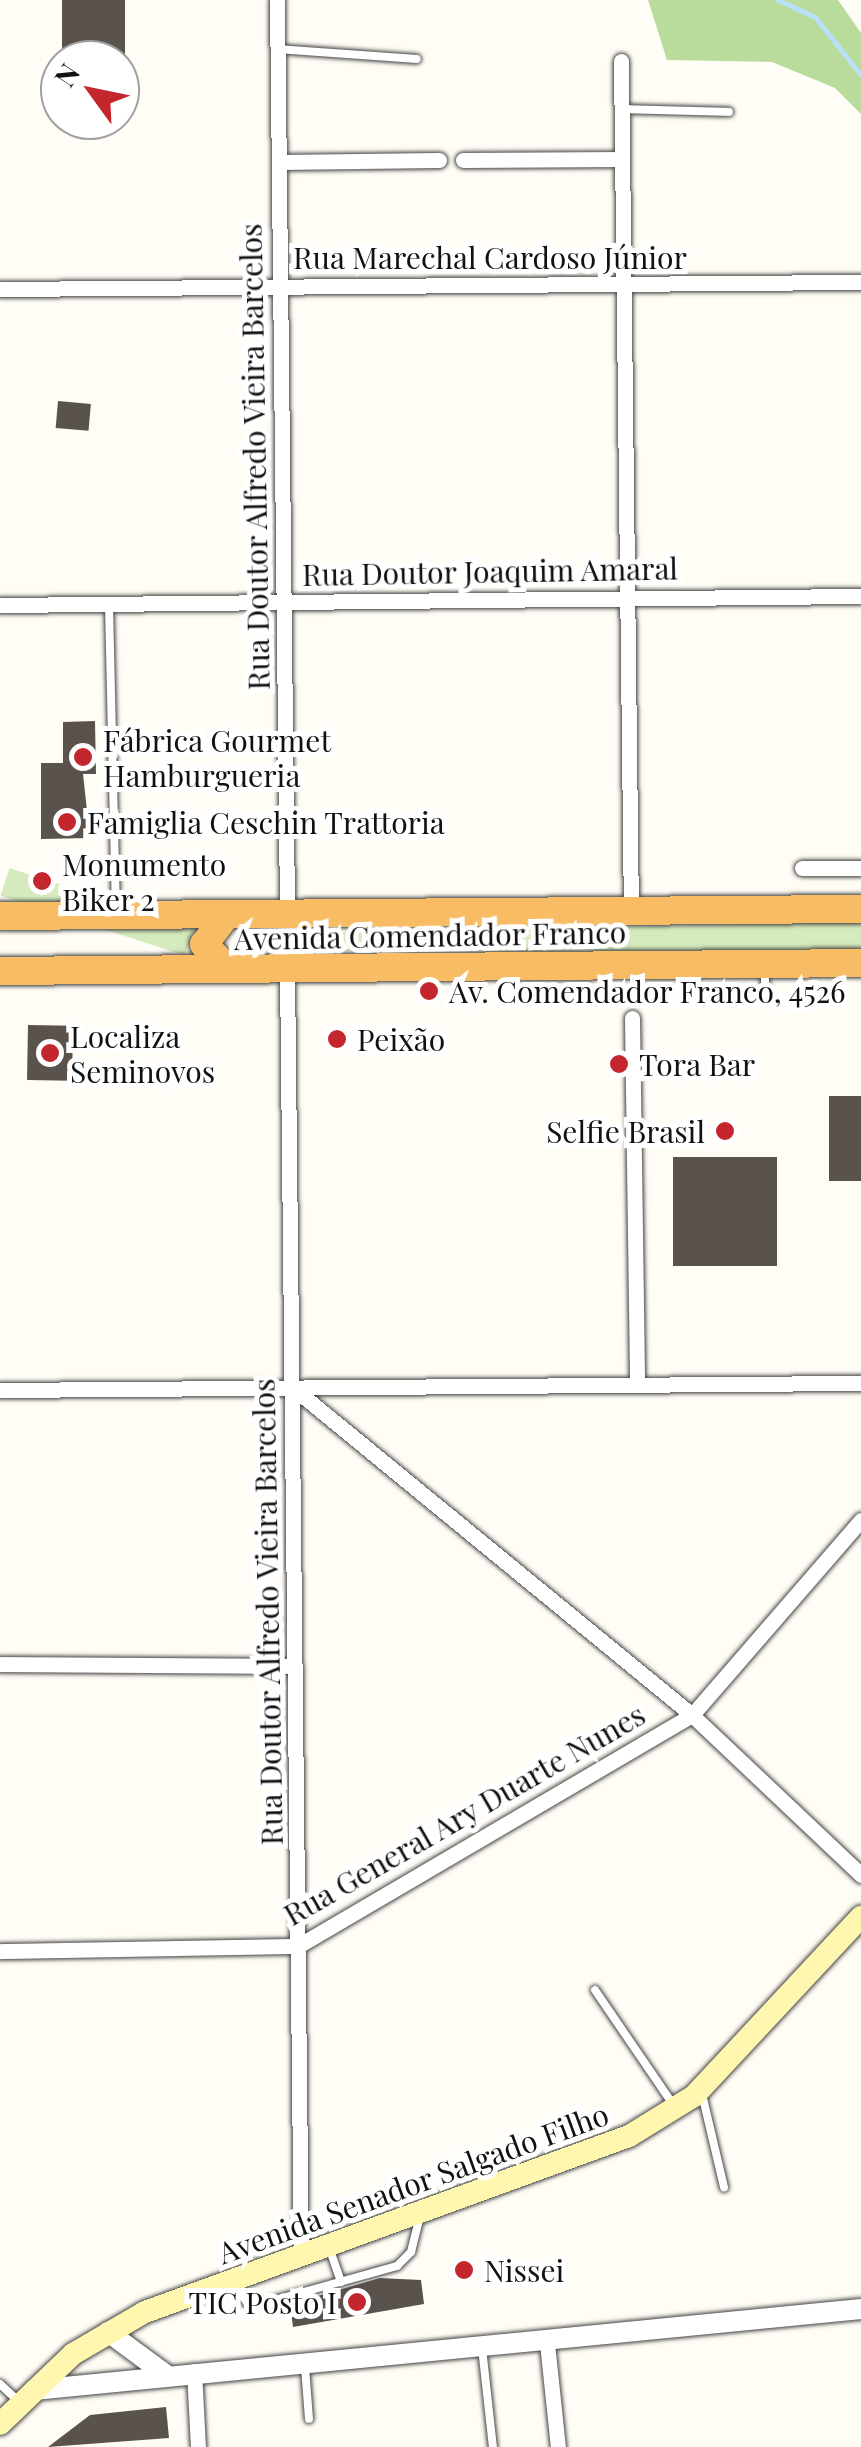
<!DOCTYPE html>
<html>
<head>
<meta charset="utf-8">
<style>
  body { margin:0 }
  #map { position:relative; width:861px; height:2447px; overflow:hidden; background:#fffdf5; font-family:"Playfair Display",serif }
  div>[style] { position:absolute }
  .green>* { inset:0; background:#d5ebbd; transform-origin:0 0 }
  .forest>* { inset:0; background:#b9dc9c }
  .stream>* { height:5px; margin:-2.5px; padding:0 2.5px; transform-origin:2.5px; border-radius:2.5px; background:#b9e0f7 }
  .building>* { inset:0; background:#5a524d; transform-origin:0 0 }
  .roads { filter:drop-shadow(0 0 2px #444) drop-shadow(0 0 2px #444) }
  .service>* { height:8px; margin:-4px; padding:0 4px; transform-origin:4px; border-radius:4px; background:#fff }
  .minor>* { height:15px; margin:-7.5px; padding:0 7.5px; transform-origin:7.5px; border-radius:7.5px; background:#fff }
  .tertiary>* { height:20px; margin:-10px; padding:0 10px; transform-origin:10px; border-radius:10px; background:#fff }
  .secondary>* { height:22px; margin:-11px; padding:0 11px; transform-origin:11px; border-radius:11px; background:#fff6b0 }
  .trunk>* { height:28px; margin:-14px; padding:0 14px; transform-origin:14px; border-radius:14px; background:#f7bc64 }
  .dots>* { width:28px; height:28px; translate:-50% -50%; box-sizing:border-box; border:5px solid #fff; border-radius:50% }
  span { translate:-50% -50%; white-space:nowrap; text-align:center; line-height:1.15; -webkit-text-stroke:10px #fff; paint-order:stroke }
  .street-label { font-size:30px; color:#111 }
  .poi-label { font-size:30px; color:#111 }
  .left { translate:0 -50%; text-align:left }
  .right { translate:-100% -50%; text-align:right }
  .north { position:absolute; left:40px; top:40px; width:100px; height:100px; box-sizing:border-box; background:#fff; border:2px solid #a0a0a0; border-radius:50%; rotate:303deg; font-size:28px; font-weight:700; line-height:40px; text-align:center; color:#111 }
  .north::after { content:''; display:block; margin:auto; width:35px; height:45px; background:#c4262e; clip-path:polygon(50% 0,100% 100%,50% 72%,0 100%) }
</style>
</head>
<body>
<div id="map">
  <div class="green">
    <i style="clip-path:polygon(861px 922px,861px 952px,256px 951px,264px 934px)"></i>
    <i style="left:194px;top:928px;width:29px;height:194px;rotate:108deg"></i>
  </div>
  <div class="forest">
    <i style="clip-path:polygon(648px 0,838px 0,861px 33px,861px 114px,835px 88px,772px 62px,667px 60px)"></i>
  </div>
  <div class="stream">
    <i style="left:778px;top:0;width:41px;rotate:24.7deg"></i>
    <i style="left:815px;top:17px;width:74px;rotate:51.6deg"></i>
  </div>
  <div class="building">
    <i style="left:62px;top:0;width:63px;height:60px"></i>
    <i style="left:58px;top:401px;width:33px;height:27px;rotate:5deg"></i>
    <i style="clip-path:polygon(95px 721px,96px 774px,83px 774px,90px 838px,41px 839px,41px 763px,63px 763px,63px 722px)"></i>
    <i style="left:28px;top:1025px;width:45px;height:55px;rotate:1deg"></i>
    <i style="left:861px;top:1096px;width:85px;height:32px;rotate:90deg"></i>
    <i style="left:673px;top:1157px;width:104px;height:109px"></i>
    <i style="clip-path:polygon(380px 2278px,421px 2280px,424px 2304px,293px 2327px,290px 2304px)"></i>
    <i style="clip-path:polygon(166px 2407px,169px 2438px,48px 2447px,90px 2415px)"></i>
  </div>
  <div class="roads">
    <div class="service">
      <i style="left:277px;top:49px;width:140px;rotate:4.1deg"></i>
      <i style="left:622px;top:109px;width:107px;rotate:1.6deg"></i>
      <i style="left:109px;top:605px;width:306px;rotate:88.7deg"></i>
      <i style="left:765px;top:996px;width:27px;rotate:-90deg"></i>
      <i style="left:595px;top:1990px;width:140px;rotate:55.7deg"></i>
      <i style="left:702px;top:2094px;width:96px;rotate:76.7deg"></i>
      <i style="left:330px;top:2250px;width:34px;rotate:71deg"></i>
      <i style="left:235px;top:2285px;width:27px;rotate:56deg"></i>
      <i style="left:250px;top:2307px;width:153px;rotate:-15.6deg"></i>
      <i style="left:397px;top:2266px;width:20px;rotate:-45deg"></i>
      <i style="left:411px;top:2252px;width:36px;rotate:-76deg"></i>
      <i style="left:482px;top:2348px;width:100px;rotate:83.7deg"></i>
      <i style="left:305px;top:2367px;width:52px;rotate:85.6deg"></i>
      <i style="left:0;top:2384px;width:26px;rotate:43deg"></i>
    </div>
    <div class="minor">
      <i style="left:277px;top:0;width:914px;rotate:89.37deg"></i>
      <i style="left:621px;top:61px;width:850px;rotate:89.33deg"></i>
      <i style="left:463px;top:160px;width:159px;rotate:-0.4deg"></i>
      <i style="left:279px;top:162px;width:160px;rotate:-0.7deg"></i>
      <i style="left:0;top:289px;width:861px;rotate:-0.47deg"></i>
      <i style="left:0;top:605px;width:861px;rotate:-0.6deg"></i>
      <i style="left:802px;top:868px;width:59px"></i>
      <i style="left:287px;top:969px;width:1287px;rotate:89.38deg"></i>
      <i style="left:632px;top:1018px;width:367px;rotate:89.2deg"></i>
      <i style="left:292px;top:1387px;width:517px;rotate:39.35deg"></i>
      <i style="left:692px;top:1715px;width:233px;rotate:43.4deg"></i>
      <i style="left:0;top:1390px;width:861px;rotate:-0.47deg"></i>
      <i style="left:0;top:1664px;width:295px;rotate:0.4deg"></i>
      <i style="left:0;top:1951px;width:298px;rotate:-1deg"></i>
      <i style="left:298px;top:1946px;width:457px;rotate:-30.4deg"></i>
      <i style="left:692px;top:1715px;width:258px;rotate:-49.1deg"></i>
      <i style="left:547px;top:2343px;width:105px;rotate:84deg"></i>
      <i style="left:194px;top:2371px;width:76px;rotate:87deg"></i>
    </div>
    <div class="tertiary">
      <i style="left:108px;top:2332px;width:71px;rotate:36.4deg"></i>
      <i style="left:34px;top:2390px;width:831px;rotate:-5.59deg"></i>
    </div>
    <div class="secondary">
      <i style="left:0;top:2424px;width:101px;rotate:-43.8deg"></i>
      <i style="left:73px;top:2354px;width:83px;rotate:-30.3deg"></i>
      <i style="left:145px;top:2312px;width:515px;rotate:-19.98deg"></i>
      <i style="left:629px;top:2136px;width:76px;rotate:-31.6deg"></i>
      <i style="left:694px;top:2096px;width:245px;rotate:-47deg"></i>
    </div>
    <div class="trunk">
      <i style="left:227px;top:914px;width:38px;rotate:127deg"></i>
      <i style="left:204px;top:944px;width:34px;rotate:47deg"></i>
      <i style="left:0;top:916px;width:861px;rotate:-0.47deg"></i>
      <i style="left:0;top:971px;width:861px;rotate:-0.53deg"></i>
    </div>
  </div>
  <div class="dots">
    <i style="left:83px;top:757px;background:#c4262e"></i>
    <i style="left:67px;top:822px;background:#c4262e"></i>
    <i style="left:42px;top:881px;background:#c4262e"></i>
    <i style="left:429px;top:991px;background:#c4262e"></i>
    <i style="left:337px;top:1039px;background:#c4262e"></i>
    <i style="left:50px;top:1053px;background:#c4262e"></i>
    <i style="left:619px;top:1064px;background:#c4262e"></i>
    <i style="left:725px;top:1131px;background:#c4262e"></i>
    <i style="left:464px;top:2270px;background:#c4262e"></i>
    <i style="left:357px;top:2302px;background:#c4262e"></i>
  </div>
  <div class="street-label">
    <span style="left:490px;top:257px">Rua Marechal Cardoso Júnior</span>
    <span style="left:254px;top:457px;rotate:-91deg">Rua Doutor Alfredo Vieira Barcelos</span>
    <span style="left:490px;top:571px;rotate:-1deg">Rua Doutor Joaquim Amaral</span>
    <span style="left:430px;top:935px;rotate:-1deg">Avenida Comendador Franco</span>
    <span style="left:267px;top:1612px;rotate:-91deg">Rua Doutor Alfredo Vieira Barcelos</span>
    <span style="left:464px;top:1814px;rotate:-30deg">Rua General Ary Duarte Nunes</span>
    <span style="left:413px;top:2183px;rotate:-20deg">Avenida Senador Salgado Filho</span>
  </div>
  <div class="poi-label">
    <span class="left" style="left:103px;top:757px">Fábrica Gourmet<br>Hamburgueria</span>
    <span class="left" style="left:87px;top:822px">Famiglia Ceschin Trattoria</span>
    <span class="left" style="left:62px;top:881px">Monumento<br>Biker 2</span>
    <span class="left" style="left:449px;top:991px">Av. Comendador Franco, 4526</span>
    <span class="left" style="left:70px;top:1053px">Localiza<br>Seminovos</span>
    <span class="left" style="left:357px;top:1039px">Peixão</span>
    <span class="left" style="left:639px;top:1064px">Tora Bar</span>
    <span class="right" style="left:705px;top:1131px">Selfie Brasil</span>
    <span class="left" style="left:484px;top:2270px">Nissei</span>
    <span class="right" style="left:337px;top:2302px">TIC Posto I</span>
  </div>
  <div class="north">N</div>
</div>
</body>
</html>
